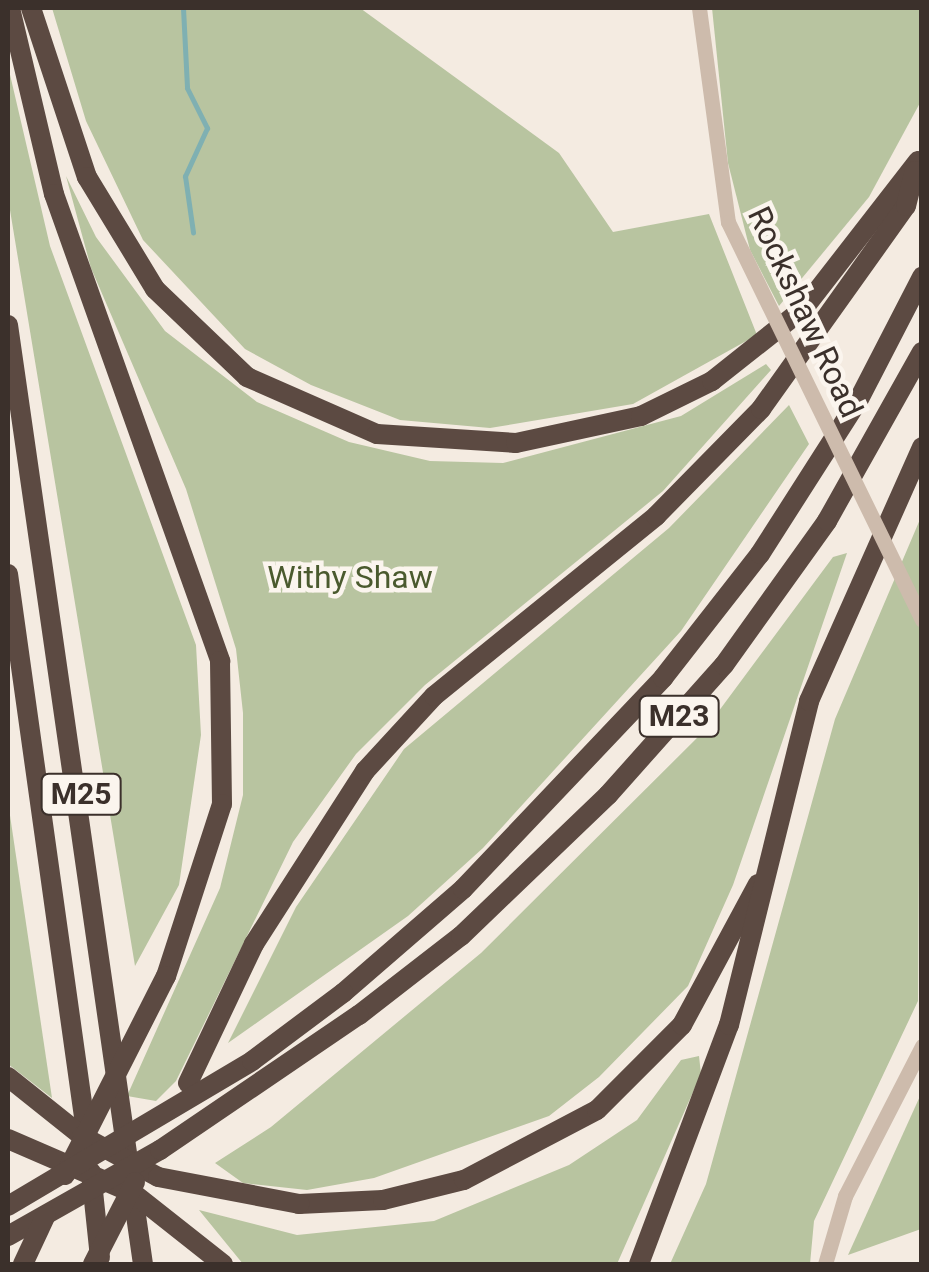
<!DOCTYPE html>
<html>
<head>
<meta charset="utf-8">
<style>
  body { margin:0 }
  #map { position:relative; width:929px; height:1272px; overflow:hidden; background:#f4ebe1; font-family:Roboto,sans-serif }
  div>[style] { position:absolute }
  .green>* { inset:0; background:#b8c4a0 }
  .stream>* { height:5px; margin:-2.5px; padding:0 2.5px; transform-origin:2.5px; border-radius:2.5px; background:#7fb0b2 }
  .tertiary>* { height:15px; margin:-7.5px; padding:0 7.5px; transform-origin:7.5px; border-radius:7.5px; background:#cdbbac }
  .motorway>* { height:20px; margin:-10px; padding:0 10px; transform-origin:10px; border-radius:10px; background:#5c4a42 }
  .tertiary-bridge>* { height:15px; margin:-7.5px; padding:0 7.5px; transform-origin:7.5px; border-radius:7.5px; background:#cdbbac }
  .motorway-bridge>* { height:20px; margin:-10px; padding:0 10px; transform-origin:10px; border-radius:10px; background:#5c4a42 }
  span { translate:-50% -50%; white-space:nowrap; text-align:center; line-height:1.15; -webkit-text-stroke:9px #fbf5ee; paint-order:stroke }
  .shield-label span { padding:2px 8px; background:#fbf5ee; border:2px solid; border-radius:8px; -webkit-text-stroke-width:0 }
  .shield-label { font-size:30px; color:#3b302b; font-weight:700 }
  .street-label { font-size:32px; color:#3b302b }
  .park-label { font-size:32px; color:#4a5a2e }
  .frame { position:absolute; inset:0; border:10px solid #3b302b; pointer-events:none }
</style>
</head>
<body>
<div id="map">
  <div class="green">
    <i style="clip-path:polygon(52px 8px,360px 8px,559px 153px,613px 232px,709px 214px,757px 335px,633px 404px,490px 428px,400px 420px,311px 385px,245px 349px,143px 240px,86px 121px)"></i>
    <i style="clip-path:polygon(712px 8px,921px 8px,921px 101px,869px 197px,779px 306px,750px 250px,728px 163px)"></i>
    <i style="clip-path:polygon(8px 66px,50px 246px,196px 645px,201px 735px,179px 885px,135px 966px,8px 198px)"></i>
    <i style="clip-path:polygon(66px 176px,96px 237px,165px 331px,257px 402px,349px 442px,430px 461px,503px 463px,681px 416px,766px 364px,771px 370px,663px 491px,425px 685px,356px 754px,293px 842px,176px 1081px,156px 1101px,127px 1096px,220px 888px,243px 795px,243px 713px,236px 649px,186px 489px,91px 268px)"></i>
    <i style="clip-path:polygon(789px 405px,809px 444px,681px 631px,483px 848px,408px 916px,228px 1043px,296px 907px,404px 749px,669px 528px)"></i>
    <i style="clip-path:polygon(921px 517px,918px 1001px,814px 1221px,810px 1264px,670px 1264px,706px 1184px,835px 719px)"></i>
    <i style="clip-path:polygon(847px 553px,733px 885px,688px 986px,599px 1077px,549px 1116px,374px 1178px,307px 1190px,243px 1183px,215px 1163px,271px 1127px,481px 953px,704px 731px,833px 557px)"></i>
    <i style="clip-path:polygon(8px 802px,52px 1098px,8px 1064px)"></i>
    <i style="clip-path:polygon(699px 1056px,701px 1074px,617px 1264px,243px 1264px,199px 1210px,297px 1235px,434px 1221px,569px 1165px,637px 1120px,681px 1060px)"></i>
    <i style="clip-path:polygon(921px 1094px,921px 1229px,848px 1255px)"></i>
  </div>
  <div class="stream">
    <i style="left:183px;top:8px;width:80px;rotate:87.1deg"></i>
    <i style="left:187px;top:88px;width:45px;rotate:63.4deg"></i>
    <i style="left:207px;top:128px;width:53px;rotate:114.6deg"></i>
    <i style="left:185px;top:176px;width:57px;rotate:81.9deg"></i>
  </div>
  <div class="tertiary">
    <i style="left:699px;top:8px;width:216px;rotate:82.3deg"></i>
    <i style="left:825px;top:1264px;width:71px;rotate:-73.6deg"></i>
    <i style="left:845px;top:1196px;width:169px;rotate:-62.8deg"></i>
  </div>
  <div class="motorway">
    <i style="left:10px;top:8px;width:191px;rotate:76.7deg"></i>
    <i style="left:54px;top:194px;width:496px;rotate:70.4deg"></i>
    <i style="left:220px;top:661px;width:143px;rotate:89.2deg"></i>
    <i style="left:222px;top:804px;width:181px;rotate:108deg"></i>
    <i style="left:31px;top:8px;width:178px;rotate:71.7deg"></i>
    <i style="left:87px;top:177px;width:131px;rotate:58.7deg"></i>
    <i style="left:155px;top:289px;width:127px;rotate:43.7deg"></i>
    <i style="left:247px;top:377px;width:142px;rotate:23.7deg"></i>
    <i style="left:377px;top:434px;width:139px;rotate:3.7deg"></i>
    <i style="left:516px;top:443px;width:128px;rotate:-12.2deg"></i>
    <i style="left:641px;top:416px;width:79px;rotate:-26.2deg"></i>
    <i style="left:712px;top:381px;width:117px;rotate:-38.4deg"></i>
    <i style="left:804px;top:308px;width:186px;rotate:-52.2deg"></i>
    <i style="left:8px;top:325px;width:949px;rotate:81.82deg"></i>
    <i style="left:8px;top:574px;width:570px;rotate:82.03deg"></i>
    <i style="left:343px;top:993px;width:159px;rotate:-40.9deg"></i>
    <i style="left:463px;top:889px;width:291px;rotate:-46.5deg"></i>
    <i style="left:663px;top:678px;width:157px;rotate:-52deg"></i>
    <i style="left:760px;top:554px;width:182px;rotate:-57.4deg"></i>
    <i style="left:858px;top:401px;width:140px;rotate:-62.7deg"></i>
    <i style="left:359px;top:1015px;width:129px;rotate:-37.8deg"></i>
    <i style="left:461px;top:936px;width:204px;rotate:-43.8deg"></i>
    <i style="left:608px;top:795px;width:174px;rotate:-48.3deg"></i>
    <i style="left:724px;top:665px;width:177px;rotate:-54.4deg"></i>
    <i style="left:827px;top:521px;width:194px;rotate:-60.7deg"></i>
    <i style="left:188px;top:1083px;width:154px;rotate:-64.6deg"></i>
    <i style="left:254px;top:944px;width:206px;rotate:-57.3deg"></i>
    <i style="left:365px;top:771px;width:102px;rotate:-47.4deg"></i>
    <i style="left:434px;top:696px;width:286px;rotate:-39deg"></i>
    <i style="left:656px;top:516px;width:150px;rotate:-45.5deg"></i>
    <i style="left:761px;top:409px;width:249px;rotate:-54.5deg"></i>
    <i style="left:906px;top:206px;width:36px;rotate:-76deg"></i>
    <i style="left:91px;top:1172px;width:86px;rotate:84deg"></i>
    <i style="left:299px;top:1204px;width:84px;rotate:-2.7deg"></i>
    <i style="left:383px;top:1200px;width:83px;rotate:-13.9deg"></i>
    <i style="left:464px;top:1180px;width:150px;rotate:-27.8deg"></i>
    <i style="left:597px;top:1110px;width:120px;rotate:-45deg"></i>
    <i style="left:682px;top:1025px;width:160px;rotate:-61.7deg"></i>
    <i style="left:639px;top:1264px;width:255px;rotate:-69.4deg"></i>
    <i style="left:729px;top:1025px;width:334px;rotate:-76.1deg"></i>
    <i style="left:809px;top:701px;width:278px;rotate:-66deg"></i>
  </div>
  <div class="tertiary-bridge">
    <i style="left:728px;top:222px;width:443px;rotate:64deg"></i>
  </div>
  <div class="motorway-bridge">
    <i style="left:8px;top:1077px;width:95px;rotate:38.6deg"></i>
    <i style="left:82px;top:1136px;width:86px;rotate:28.3deg"></i>
    <i style="left:158px;top:1177px;width:144px;rotate:10.8deg"></i>
    <i style="left:8px;top:1139px;width:136px;rotate:23.4deg"></i>
    <i style="left:133px;top:1193px;width:115px;rotate:38.3deg"></i>
    <i style="left:65px;top:1175px;width:223px;rotate:-63.1deg"></i>
    <i style="left:8px;top:1206px;width:284px;rotate:-30.7deg"></i>
    <i style="left:252px;top:1061px;width:114px;rotate:-36.8deg"></i>
    <i style="left:8px;top:1236px;width:175px;rotate:-29.5deg"></i>
    <i style="left:160px;top:1150px;width:240px;rotate:-34.2deg"></i>
    <i style="left:23px;top:1264px;width:54px;rotate:-64.9deg"></i>
    <i style="left:93px;top:1264px;width:92px;rotate:-62.9deg"></i>
  </div>
  <div class="shield-label">
    <span style="left:679px;top:716px">M23</span>
    <span style="left:81px;top:794px">M25</span>
  </div>
  <div class="street-label">
    <span style="left:805px;top:312px;rotate:65deg">Rockshaw Road</span>
  </div>
  <div class="park-label">
    <span style="left:350px;top:577px">Withy Shaw</span>
  </div>
  <div class="frame"></div>
</div>
</body>
</html>
